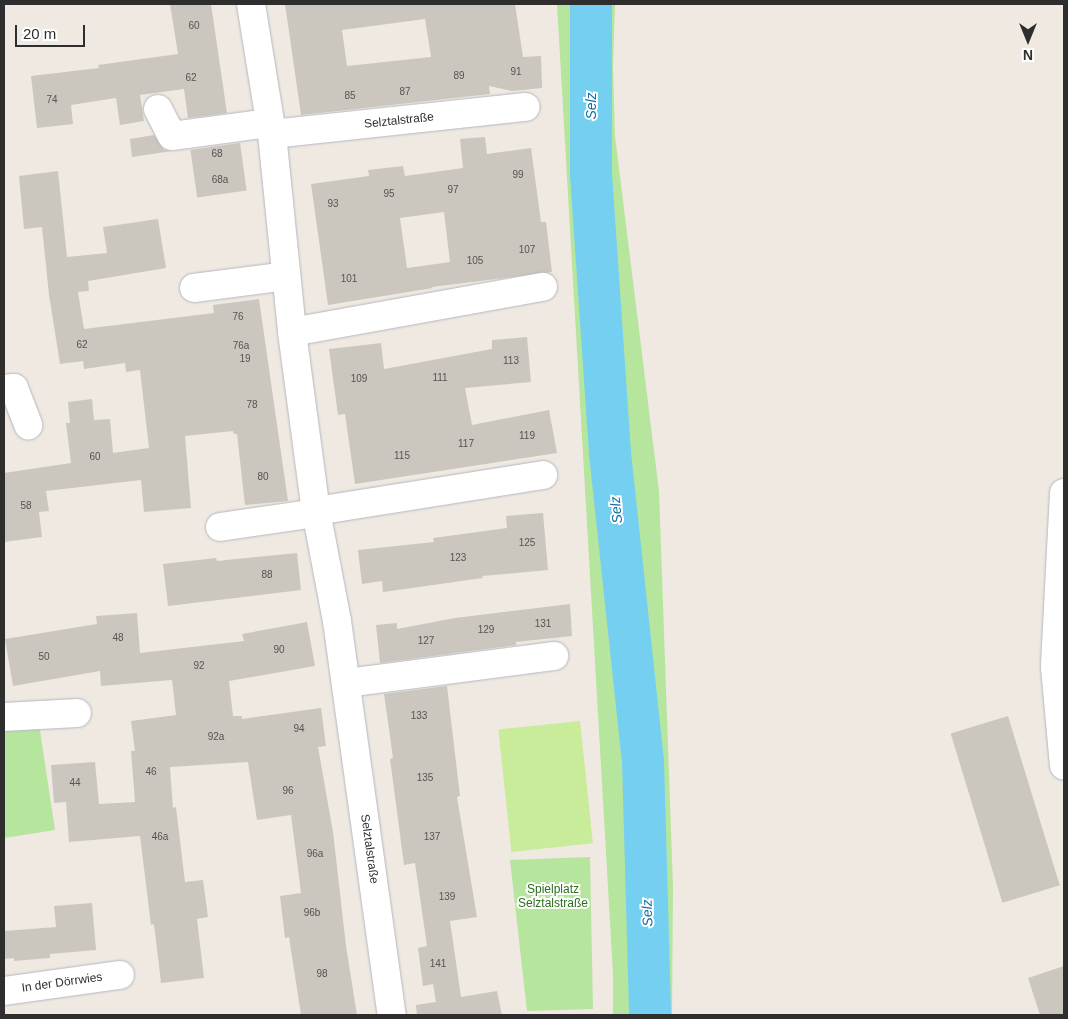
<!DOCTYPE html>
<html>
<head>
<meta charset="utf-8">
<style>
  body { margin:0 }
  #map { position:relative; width:1068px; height:1019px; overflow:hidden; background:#efe9e1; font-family:Helvetica,sans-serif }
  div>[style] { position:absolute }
  .green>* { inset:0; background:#b6e59e }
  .pitch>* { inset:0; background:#c9ec9a; transform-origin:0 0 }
  .river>* { height:42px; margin:-21px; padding:0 21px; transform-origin:21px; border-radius:21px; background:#75cff0 }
  .building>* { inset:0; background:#cbc7bf; transform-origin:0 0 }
  .roads { filter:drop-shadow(0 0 1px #b4b7c1) drop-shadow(0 0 1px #b4b7c1) }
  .minor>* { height:28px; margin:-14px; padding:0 14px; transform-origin:14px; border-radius:14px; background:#fff }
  span { translate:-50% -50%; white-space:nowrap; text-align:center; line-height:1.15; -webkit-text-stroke:4px #fff; paint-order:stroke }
  .number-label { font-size:10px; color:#555452 }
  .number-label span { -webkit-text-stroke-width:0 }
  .street-label { font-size:12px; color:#2e2e2e }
  .park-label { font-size:12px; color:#2c6e1b }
  .water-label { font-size:14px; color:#0d6fa3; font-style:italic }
  .frame { position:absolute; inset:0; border:5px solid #2e2e2e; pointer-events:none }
  .north { position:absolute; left:1003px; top:15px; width:50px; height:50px; -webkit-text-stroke:4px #fff; paint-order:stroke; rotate:180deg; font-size:14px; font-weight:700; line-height:20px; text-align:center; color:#2e2e2e }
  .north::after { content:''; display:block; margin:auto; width:18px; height:22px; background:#2e2e2e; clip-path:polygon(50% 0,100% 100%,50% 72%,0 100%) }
  .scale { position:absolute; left:15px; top:25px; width:70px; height:22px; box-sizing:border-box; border:2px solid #2e2e2e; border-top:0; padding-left:6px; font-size:15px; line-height:18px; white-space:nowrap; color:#2e2e2e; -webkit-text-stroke:4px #fff; paint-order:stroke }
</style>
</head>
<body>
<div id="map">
  <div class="green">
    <i style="clip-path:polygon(557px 4px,615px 4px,613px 67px,615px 136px,659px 491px,673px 887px,672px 1015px,613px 1015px,613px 974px)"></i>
    <i style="clip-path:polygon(39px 724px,55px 830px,4px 838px,4px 729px)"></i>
    <i style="clip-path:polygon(590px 857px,593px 1009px,527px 1011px,510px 860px)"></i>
  </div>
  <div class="pitch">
    <i style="left:580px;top:721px;width:123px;height:82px;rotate:84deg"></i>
  </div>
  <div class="river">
    <i style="left:591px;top:4px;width:170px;rotate:90deg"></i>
    <i style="left:591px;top:174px;width:280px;rotate:86.1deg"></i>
    <i style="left:610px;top:453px;width:309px;rotate:83.9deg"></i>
    <i style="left:643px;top:760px;width:255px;rotate:88.4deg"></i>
  </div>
  <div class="building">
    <i style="clip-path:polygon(170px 4px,211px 4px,227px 113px,188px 118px,184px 89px,140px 95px,144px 121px,120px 125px,116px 98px,71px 105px,73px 124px,37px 128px,31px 76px,99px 68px,98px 65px,178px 54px)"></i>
    <i style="clip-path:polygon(evenodd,285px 4px,515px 4px,523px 57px,541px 56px,542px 88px,512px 91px,489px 86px,490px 94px,301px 115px,285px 4px,425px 19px,431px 57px,347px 66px,342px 30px,425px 19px)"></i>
    <i style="clip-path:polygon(154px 135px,164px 150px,172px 151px,132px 157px,130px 139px)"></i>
    <i style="clip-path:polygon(evenodd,485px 137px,487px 154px,531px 148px,541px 222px,546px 222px,552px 272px,432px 287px,433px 288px,328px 305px,311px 184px,369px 176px,368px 170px,403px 166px,405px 176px,463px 168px,460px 139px,485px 137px,444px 212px,450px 262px,407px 268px,400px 218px,444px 212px)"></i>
    <i style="left:240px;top:143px;width:48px;height:50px;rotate:82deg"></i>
    <i style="clip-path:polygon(58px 171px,67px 257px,107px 253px,103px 227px,158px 219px,166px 268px,88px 281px,89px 291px,78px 292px,84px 329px,214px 313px,213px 305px,259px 299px,288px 501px,245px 505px,237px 434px,234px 434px,233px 431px,185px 436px,191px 508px,144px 512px,141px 480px,46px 491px,49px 511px,39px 512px,42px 537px,4px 542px,4px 473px,71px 463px,66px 423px,70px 423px,68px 402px,92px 399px,94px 420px,110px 419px,113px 453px,149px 448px,140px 370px,126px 372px,125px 363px,84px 369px,83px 361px,60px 364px,49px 295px,42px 227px,24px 229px,19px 176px)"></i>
    <i style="clip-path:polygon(527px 337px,531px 382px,465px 388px,472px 425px,549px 410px,557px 453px,355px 484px,345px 414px,338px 415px,329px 349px,381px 343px,384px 369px,492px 349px,492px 340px)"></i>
    <i style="clip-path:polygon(543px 513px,548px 570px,482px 576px,483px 578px,383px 592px,382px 581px,362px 584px,358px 550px,434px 542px,433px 538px,507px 528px,506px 516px)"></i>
    <i style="clip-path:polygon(297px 553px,301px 590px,168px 606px,163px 564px,216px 558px,217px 561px)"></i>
    <i style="clip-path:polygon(570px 604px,572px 636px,516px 642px,516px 645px,380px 663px,376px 625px,397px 623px,397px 629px,455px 618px)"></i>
    <i style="clip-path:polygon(137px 613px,140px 653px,244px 641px,242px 634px,307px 622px,315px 666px,229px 681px,233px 716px,242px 716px,242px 719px,321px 708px,326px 746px,318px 747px,333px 832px,346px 946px,357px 1015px,301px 1015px,289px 937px,285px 938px,280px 896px,301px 893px,291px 815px,257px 820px,248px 762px,170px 767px,173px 808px,176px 807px,185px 882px,203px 880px,208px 917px,197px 919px,204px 978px,161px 983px,154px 924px,151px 925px,140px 836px,69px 842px,66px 802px,54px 803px,51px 765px,95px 762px,99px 804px,135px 802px,131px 751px,135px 751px,131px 721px,176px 715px,172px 680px,101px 686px,100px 671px,13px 686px,5px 639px,97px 624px,96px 616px)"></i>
    <i style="clip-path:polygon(447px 686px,460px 796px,457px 797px,477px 917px,450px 921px,461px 997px,497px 991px,502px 1015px,417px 1015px,416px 1005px,436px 1002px,433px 984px,423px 986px,418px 948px,427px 946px,415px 863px,404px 865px,390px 759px,393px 758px,384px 694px)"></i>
    <i style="left:1008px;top:716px;width:177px;height:60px;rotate:73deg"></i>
    <i style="clip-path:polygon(92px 903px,96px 950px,50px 954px,50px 958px,14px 961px,14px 958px,4px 959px,4px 931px,56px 927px,54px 906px)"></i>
    <i style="clip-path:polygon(1064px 966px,1064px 1015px,1040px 1015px,1028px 978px)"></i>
  </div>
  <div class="roads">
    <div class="minor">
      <i style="left:251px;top:4px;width:132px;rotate:80.8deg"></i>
      <i style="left:272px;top:134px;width:199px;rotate:84.2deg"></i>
      <i style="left:292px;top:332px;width:181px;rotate:82.4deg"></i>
      <i style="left:316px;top:511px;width:112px;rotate:79.2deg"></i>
      <i style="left:337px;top:621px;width:398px;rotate:82.1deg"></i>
      <i style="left:158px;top:109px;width:30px;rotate:63deg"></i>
      <i style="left:172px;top:136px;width:99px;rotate:-7.6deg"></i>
      <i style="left:272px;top:134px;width:255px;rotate:-6.1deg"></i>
      <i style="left:194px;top:288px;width:93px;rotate:-7.4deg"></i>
      <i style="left:292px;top:332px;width:255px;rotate:-10.2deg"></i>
      <i style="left:4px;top:389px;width:10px;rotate:-6deg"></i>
      <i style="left:14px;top:388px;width:40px;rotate:69deg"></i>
      <i style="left:1064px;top:493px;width:174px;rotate:93deg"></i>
      <i style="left:1055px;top:667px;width:99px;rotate:84.8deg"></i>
      <i style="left:316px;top:511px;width:230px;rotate:-9deg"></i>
      <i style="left:220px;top:527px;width:97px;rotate:-8.3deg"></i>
      <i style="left:346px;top:683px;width:210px;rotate:-7.4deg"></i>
      <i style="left:4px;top:717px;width:73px;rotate:-3.1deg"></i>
      <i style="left:4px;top:991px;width:117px;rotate:-7.9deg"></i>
    </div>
  </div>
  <div class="number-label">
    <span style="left:194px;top:26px">60</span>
    <span style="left:516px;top:72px">91</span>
    <span style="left:459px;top:76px">89</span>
    <span style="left:191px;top:78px">62</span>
    <span style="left:405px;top:92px">87</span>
    <span style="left:350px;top:96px">85</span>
    <span style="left:52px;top:100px">74</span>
    <span style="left:217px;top:154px">68</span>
    <span style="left:518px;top:175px">99</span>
    <span style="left:220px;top:180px">68a</span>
    <span style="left:453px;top:190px">97</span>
    <span style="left:389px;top:194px">95</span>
    <span style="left:333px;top:204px">93</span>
    <span style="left:527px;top:250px">107</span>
    <span style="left:475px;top:261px">105</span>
    <span style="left:349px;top:279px">101</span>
    <span style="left:238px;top:317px">76</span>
    <span style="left:82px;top:345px">62</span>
    <span style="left:241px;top:346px">76a</span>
    <span style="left:245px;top:359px">19</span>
    <span style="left:511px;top:361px">113</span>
    <span style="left:440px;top:378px">111</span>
    <span style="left:359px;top:379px">109</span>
    <span style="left:252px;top:405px">78</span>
    <span style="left:527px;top:436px">119</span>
    <span style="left:466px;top:444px">117</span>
    <span style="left:402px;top:456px">115</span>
    <span style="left:95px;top:457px">60</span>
    <span style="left:263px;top:477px">80</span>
    <span style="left:26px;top:506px">58</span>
    <span style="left:527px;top:543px">125</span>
    <span style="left:458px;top:558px">123</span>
    <span style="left:267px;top:575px">88</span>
    <span style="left:543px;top:624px">131</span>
    <span style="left:486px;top:630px">129</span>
    <span style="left:118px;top:638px">48</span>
    <span style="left:426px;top:641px">127</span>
    <span style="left:279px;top:650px">90</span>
    <span style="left:44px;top:657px">50</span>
    <span style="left:199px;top:666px">92</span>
    <span style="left:419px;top:716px">133</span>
    <span style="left:299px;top:729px">94</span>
    <span style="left:216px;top:737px">92a</span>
    <span style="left:151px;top:772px">46</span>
    <span style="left:425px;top:778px">135</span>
    <span style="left:75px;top:783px">44</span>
    <span style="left:288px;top:791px">96</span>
    <span style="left:160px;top:837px">46a</span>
    <span style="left:432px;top:837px">137</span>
    <span style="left:315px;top:854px">96a</span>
    <span style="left:447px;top:897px">139</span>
    <span style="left:312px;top:913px">96b</span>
    <span style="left:438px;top:964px">141</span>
    <span style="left:322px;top:974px">98</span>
  </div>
  <div class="street-label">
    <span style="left:399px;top:121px;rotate:-6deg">Selztalstraße</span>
    <span style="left:369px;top:849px;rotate:82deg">Selztalstraße</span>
    <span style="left:62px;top:983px;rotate:-8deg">In der Dörrwies</span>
  </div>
  <div class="park-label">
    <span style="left:553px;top:897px">Spielplatz<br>Selztalstraße</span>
  </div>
  <div class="water-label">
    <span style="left:591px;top:106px;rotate:-90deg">Selz</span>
    <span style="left:616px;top:510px;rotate:-96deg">Selz</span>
    <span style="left:647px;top:913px;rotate:-92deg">Selz</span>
  </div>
  <div class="frame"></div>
  <div class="north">N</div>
  <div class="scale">20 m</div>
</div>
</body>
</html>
